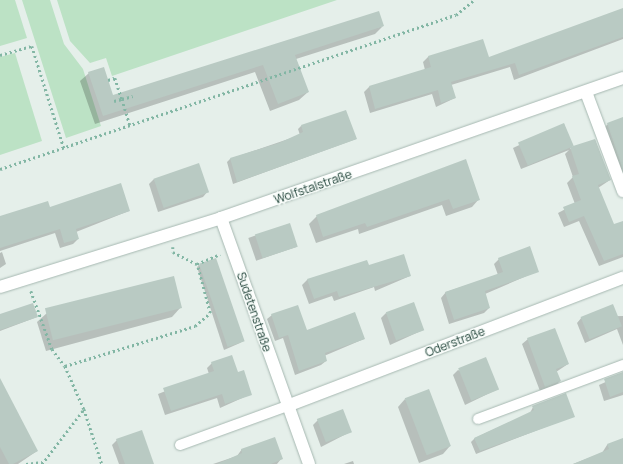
<!DOCTYPE html>
<html>
<head>
<meta charset="utf-8">
<style>
  body { margin:0 }
  #map { position:relative; width:623px; height:464px; overflow:hidden; background:#e5efea; font-family:Manrope,sans-serif }
  div>[style] { position:absolute }
  .green>* { inset:0; background:#bce2c5 }
  .shadow>* { inset:0; background:#0003; transform-origin:0 0 }
  .building>* { inset:0; background:#b9cac3; transform-origin:0 0 }
  .path>* { height:2.5px; margin-top:-1.25px; transform-origin:0; background:repeating-linear-gradient(90deg,#82b6a4 0 2px,transparent 0 5px) }
  .roads { filter:drop-shadow(0 0 1px #a6b8b1) drop-shadow(0 0 1px #a6b8b1) }
  .service>* { height:10px; margin:-5px; padding:0 5px; transform-origin:5px; border-radius:5px; background:#fff }
  .minor>* { height:12px; margin:-6px; padding:0 6px; transform-origin:6px; border-radius:6px; background:#fff }
  span { translate:-50% -50%; white-space:nowrap; text-align:center; line-height:1.15; -webkit-text-stroke:3px #f6fbf8; paint-order:stroke }
  .street-label { font-size:12px; color:#214339 }
</style>
</head>
<body>
<div id="map">
  <div class="green">
    <i style="clip-path:polygon(0 0,15px 0,27px 38px,0 46px)"></i>
    <i style="clip-path:polygon(22px 0,50px 0,64px 44px,83px 69px,101px 126px,66px 138px)"></i>
    <i style="clip-path:polygon(57px 0,337px 0,112px 76px,106px 58px,90px 63px,70px 41px)"></i>
    <i style="clip-path:polygon(15px 53px,42px 141px,0 155px,0 57px)"></i>
  </div>
  <div class="shadow">
    <i style="clip-path:polygon(623px 9px,623px 39px,514px 80px,510px 67px,451px 85px,455px 98px,436px 107px,432px 94px,370px 113px,364px 92px,369px 87px,425px 70px,423px 62px,428px 57px,483px 41px,488px 59px)"></i>
    <i style="clip-path:polygon(383px 26px,375px 34px,296px 59px,308px 92px,299px 100px,270px 111px,255px 72px,95px 124px,80px 81px,89px 73px,113px 96px)"></i>
    <i style="clip-path:polygon(623px 118px,623px 182px,598px 134px,608px 124px)"></i>
    <i style="clip-path:polygon(564px 124px,572px 146px,570px 149px,595px 140px,610px 180px,598px 188px,613px 226px,623px 226px,623px 257px,599px 266px,579px 221px,564px 227px,558px 213px,575px 204px,567px 183px,573px 177px,565px 154px,569px 150px,521px 169px,513px 148px)"></i>
    <i style="clip-path:polygon(301px 126px,356px 139px,233px 184px,227px 162px,230px 159px,300px 135px,298px 129px)"></i>
    <i style="clip-path:polygon(465px 161px,479px 199px,472px 207px,446px 216px,442px 205px,359px 234px,358px 229px,316px 243px,309px 224px,317px 216px)"></i>
    <i style="clip-path:polygon(154px 179px,208px 191px,203px 197px,158px 212px,149px 184px)"></i>
    <i style="clip-path:polygon(129px 211px,76px 232px,78px 239px,73px 244px,60px 248px,55px 233px,0 251px,0 217px)"></i>
    <i style="left:289px;top:224px;width:24px;height:43px;rotate:71deg"></i>
    <i style="clip-path:polygon(2px 252px,6px 264px,0 268px,0 253px)"></i>
    <i style="clip-path:polygon(499px 259px,538px 271px,485px 294px,489px 308px,484px 313px,449px 324px,441px 298px,446px 292px,498px 275px,494px 264px)"></i>
    <i style="clip-path:polygon(367px 262px,368px 266px,410px 276px,375px 291px,374px 287px,334px 301px,332px 296px,309px 304px,302px 285px,307px 280px)"></i>
    <i style="clip-path:polygon(200px 265px,243px 341px,240px 343px,224px 350px,197px 267px)"></i>
    <i style="clip-path:polygon(181px 307px,172px 317px,46px 351px,37px 322px,47px 313px)"></i>
    <i style="clip-path:polygon(386px 313px,423px 330px,390px 345px,381px 318px)"></i>
    <i style="clip-path:polygon(0 315px,37px 317px,0 331px)"></i>
    <i style="clip-path:polygon(272px 315px,306px 331px,364px 339px,324px 356px,326px 361px,321px 365px,295px 375px,283px 338px,275px 341px,267px 319px)"></i>
    <i style="clip-path:polygon(623px 316px,623px 345px,617px 329px,585px 343px,577px 323px,582px 317px)"></i>
    <i style="clip-path:polygon(528px 339px,568px 364px,556px 372px,560px 381px,555px 386px,540px 391px,522px 344px)"></i>
    <i style="clip-path:polygon(212px 363px,237px 374px,251px 394px,220px 408px,217px 398px,165px 415px,158px 394px,209px 374px,207px 368px)"></i>
    <i style="clip-path:polygon(458px 370px,498px 389px,465px 405px,453px 375px)"></i>
    <i style="clip-path:polygon(623px 374px,623px 395px,604px 401px,599px 385px)"></i>
    <i style="clip-path:polygon(0 381px,37px 451px,18px 464px,0 464px)"></i>
    <i style="clip-path:polygon(405px 399px,450px 446px,443px 454px,419px 463px,398px 407px)"></i>
    <i style="clip-path:polygon(533px 407px,574px 416px,476px 454px,471px 442px,475px 438px,530px 413px)"></i>
    <i style="clip-path:polygon(318px 420px,350px 432px,321px 447px,313px 425px)"></i>
    <i style="clip-path:polygon(623px 439px,623px 464px,573px 464px,602px 453px,607px 445px)"></i>
    <i style="clip-path:polygon(117px 440px,153px 464px,119px 464px,112px 445px)"></i>
    <i style="clip-path:polygon(242px 449px,281px 459px,277px 464px,213px 464px,237px 456px)"></i>
    <i style="clip-path:polygon(353px 461px,354px 464px,344px 464px)"></i>
  </div>
  <div class="building">
    <i style="clip-path:polygon(623px 8px,623px 37px,519px 75px,515px 63px,451px 82px,456px 98px,441px 103px,438px 90px,375px 109px,369px 86px,431px 67px,428px 56px,483px 39px,489px 57px)"></i>
    <i style="clip-path:polygon(379px 11px,384px 26px,295px 55px,309px 92px,278px 104px,263px 65px,103px 116px,88px 72px,104px 67px,113px 95px)"></i>
    <i style="clip-path:polygon(346px 110px,357px 139px,237px 182px,230px 158px,279px 143px,303px 132px,301px 125px)"></i>
    <i style="clip-path:polygon(623px 117px,623px 170px,607px 123px)"></i>
    <i style="left:564px;top:123px;width:25px;height:50px;rotate:67deg"></i>
    <i style="clip-path:polygon(595px 139px,611px 180px,598px 185px,614px 224px,623px 221px,623px 254px,604px 261px,584px 216px,569px 222px,563px 207px,581px 200px,572px 176px,579px 174px,570px 147px)"></i>
    <i style="clip-path:polygon(466px 159px,480px 200px,453px 209px,449px 199px,367px 227px,365px 223px,323px 237px,316px 215px)"></i>
    <i style="left:199px;top:163px;width:31px;height:48px;rotate:71deg"></i>
    <i style="clip-path:polygon(121px 183px,130px 211px,76px 229px,79px 239px,64px 243px,60px 229px,0 248px,0 216px,48px 201px,50px 207px)"></i>
    <i style="left:290px;top:223px;width:25px;height:37px;rotate:72deg"></i>
    <i style="clip-path:polygon(530px 246px,539px 272px,485px 291px,490px 308px,454px 320px,445px 292px,503px 272px,498px 258px)"></i>
    <i style="clip-path:polygon(404px 254px,411px 276px,339px 297px,337px 291px,314px 299px,307px 279px,367px 260px,369px 265px)"></i>
    <i style="left:216px;top:258px;width:88px;height:18px;rotate:71deg"></i>
    <i style="left:174px;top:276px;width:33px;height:133px;rotate:76deg"></i>
    <i style="left:414px;top:302px;width:30px;height:30px;rotate:70deg"></i>
    <i style="clip-path:polygon(33px 303px,38px 317px,0 330px,0 314px)"></i>
    <i style="left:613px;top:304px;width:24px;height:35px;rotate:68deg"></i>
    <i style="clip-path:polygon(298px 305px,307px 330px,355px 312px,365px 339px,325px 353px,327px 361px,299px 371px,288px 335px,279px 338px,271px 314px)"></i>
    <i style="clip-path:polygon(555px 328px,569px 364px,556px 369px,561px 381px,545px 387px,527px 338px)"></i>
    <i style="clip-path:polygon(232px 355px,238px 372px,244px 370px,252px 395px,225px 404px,222px 394px,171px 411px,163px 388px,214px 371px,211px 362px)"></i>
    <i style="left:486px;top:357px;width:35px;height:30px;rotate:68deg"></i>
    <i style="clip-path:polygon(623px 372px,623px 392px,610px 397px,604px 379px)"></i>
    <i style="clip-path:polygon(0 378px,38px 451px,13px 464px,9px 464px,0 447px)"></i>
    <i style="left:429px;top:389px;width:61px;height:26px;rotate:69deg"></i>
    <i style="clip-path:polygon(566px 393px,575px 417px,480px 451px,474px 438px,534px 410px,532px 406px)"></i>
    <i style="left:343px;top:409px;width:25px;height:28px;rotate:69deg"></i>
    <i style="clip-path:polygon(142px 430px,154px 464px,125px 464px,116px 439px)"></i>
    <i style="clip-path:polygon(275px 437px,283px 459px,271px 464px,217px 464px,242px 453px,241px 449px)"></i>
    <i style="clip-path:polygon(623px 438px,623px 464px,573px 464px,609px 449px,607px 444px)"></i>
  </div>
  <div class="path">
    <i style="left:0;top:55px;width:33px;rotate:-16deg"></i>
    <i style="left:32px;top:46px;width:107px;rotate:72.6deg"></i>
    <i style="left:108px;top:80px;width:7px;rotate:-16deg"></i>
    <i style="left:115px;top:78px;width:22px;rotate:72deg"></i>
    <i style="left:122px;top:99px;width:11px;rotate:-15deg"></i>
    <i style="left:114px;top:101px;width:8px;rotate:-14deg"></i>
    <i style="left:122px;top:99px;width:27px;rotate:73deg"></i>
    <i style="left:0;top:169px;width:481px;rotate:-18.7deg"></i>
    <i style="left:456px;top:15px;width:23px;rotate:-40deg"></i>
    <i style="left:173px;top:247px;width:5px;rotate:90deg"></i>
    <i style="left:173px;top:252px;width:27px;rotate:27deg"></i>
    <i style="left:31px;top:291px;width:62px;rotate:70.1deg"></i>
    <i style="left:52px;top:349px;width:21px;rotate:53deg"></i>
    <i style="left:65px;top:366px;width:136px;rotate:-17.1deg"></i>
    <i style="left:195px;top:326px;width:20px;rotate:-41deg"></i>
    <i style="left:210px;top:313px;width:51px;rotate:-104.9deg"></i>
    <i style="left:197px;top:264px;width:25px;rotate:-23deg"></i>
    <i style="left:65px;top:366px;width:47px;rotate:66.2deg"></i>
    <i style="left:26px;top:464px;width:16px;rotate:-7deg"></i>
    <i style="left:42px;top:464px;width:69px;rotate:-52.6deg"></i>
    <i style="left:84px;top:409px;width:58px;rotate:71.9deg"></i>
  </div>
  <div class="roads">
    <div class="service">
      <i style="left:478px;top:419px;width:155px;rotate:-20.4deg"></i>
      <i style="left:180px;top:445px;width:114px;rotate:-20deg"></i>
    </div>
    <div class="minor">
      <i style="left:586px;top:92px;width:106px;rotate:69.5deg"></i>
      <i style="left:221px;top:218px;width:261px;rotate:70.3deg"></i>
      <i style="left:0;top:287px;width:232px;rotate:-17.3deg"></i>
      <i style="left:221px;top:218px;width:426px;rotate:-19.2deg"></i>
      <i style="left:287px;top:406px;width:360px;rotate:-20.9deg"></i>
    </div>
  </div>
  <div class="street-label">
    <span style="left:313px;top:187px;rotate:-19deg">Wolfstalstraße</span>
    <span style="left:254px;top:312px;rotate:71deg">Sudetenstraße</span>
    <span style="left:455px;top:342px;rotate:-21deg">Oderstraße</span>
  </div>
</div>
</body>
</html>
